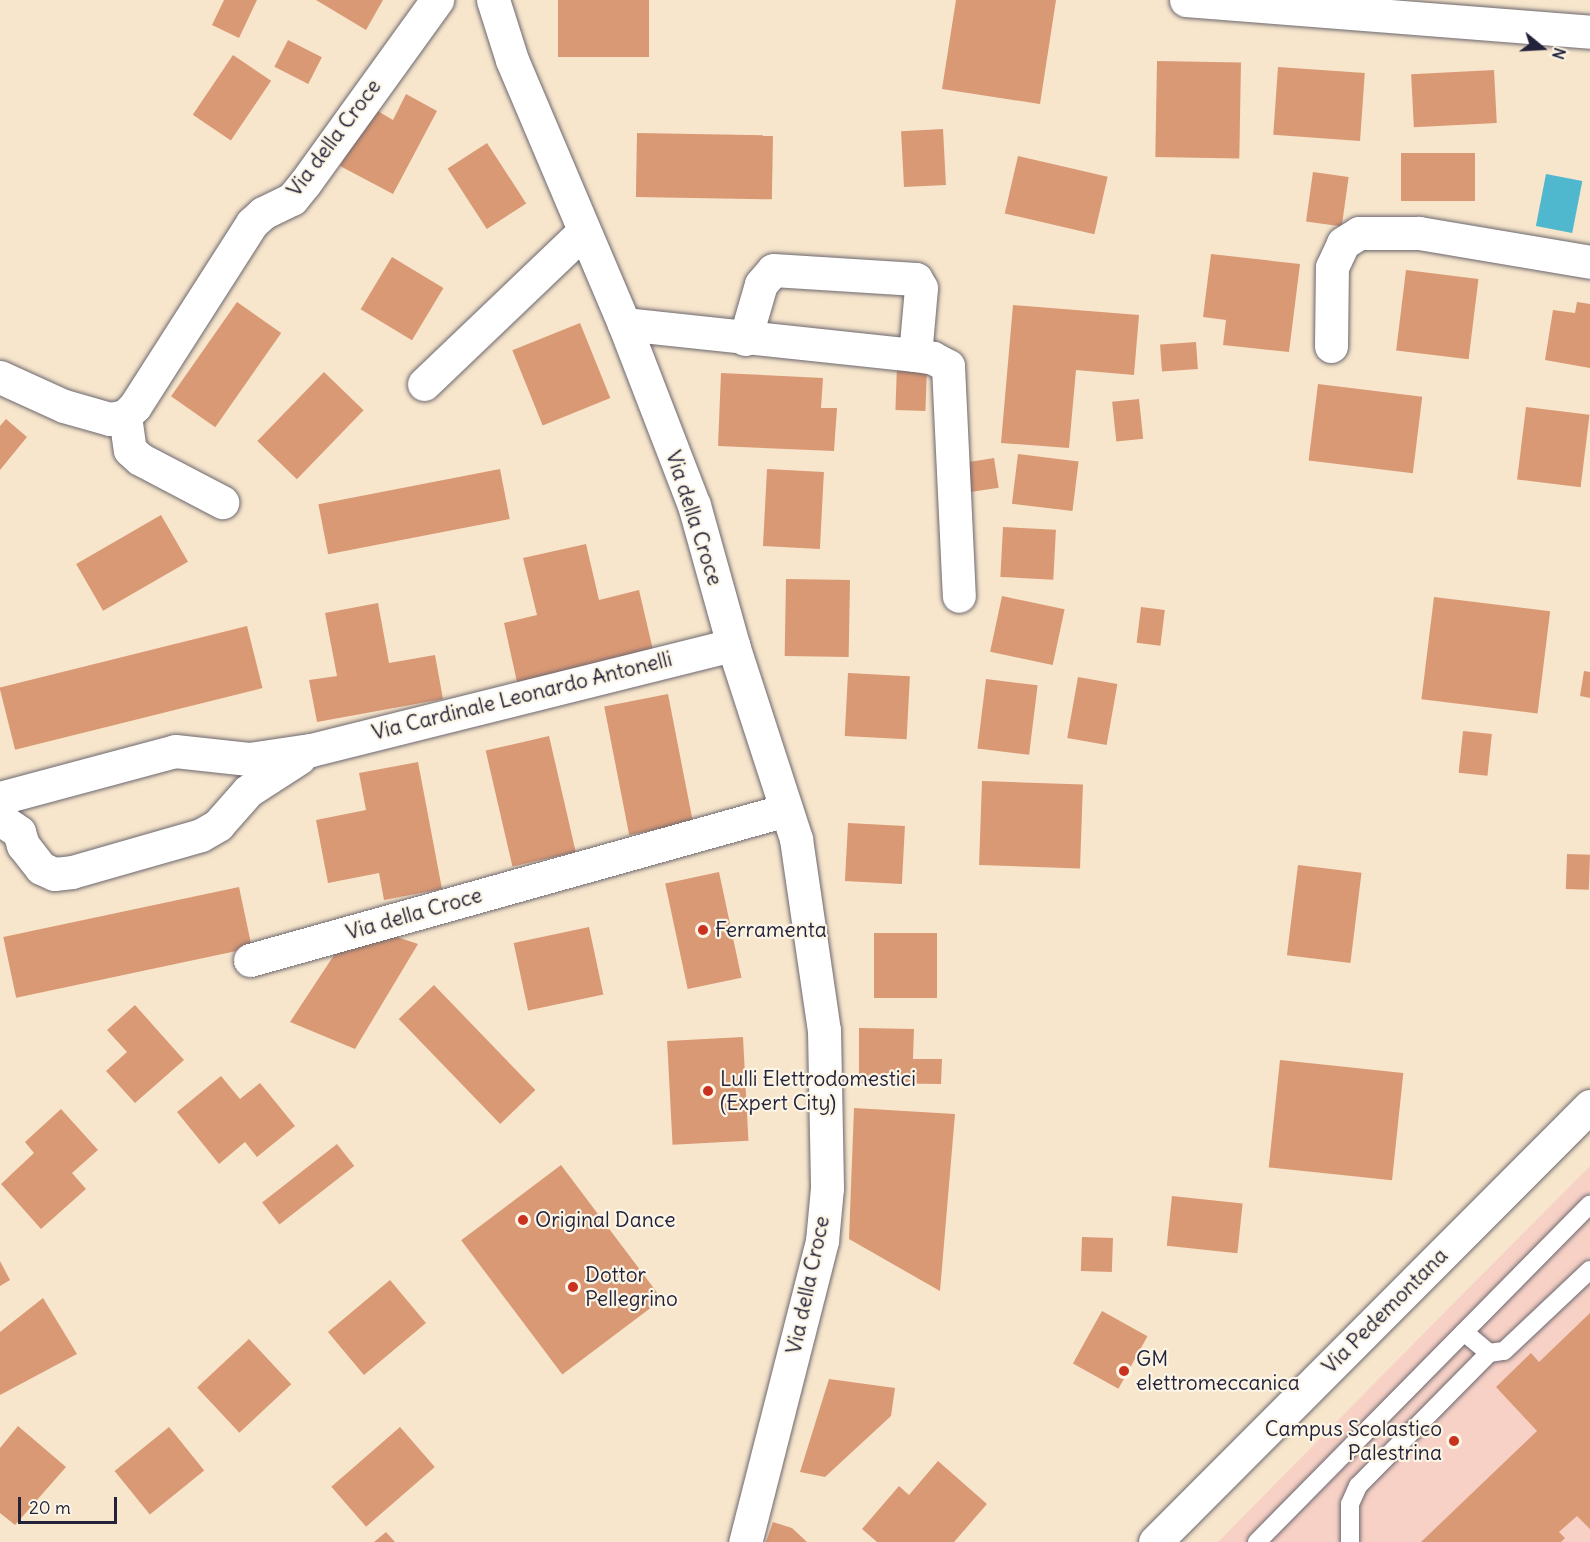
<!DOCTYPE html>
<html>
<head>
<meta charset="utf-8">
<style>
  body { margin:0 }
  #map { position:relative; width:1590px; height:1542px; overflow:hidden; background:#f7e6cc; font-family:Delius,sans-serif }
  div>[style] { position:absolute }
  .built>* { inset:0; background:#f7d1c6 }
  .water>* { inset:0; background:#50b8ce; transform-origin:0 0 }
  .building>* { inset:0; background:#da9975; transform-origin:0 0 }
  .roads { filter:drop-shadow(0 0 2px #6d676e) drop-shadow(0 0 2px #6d676e) }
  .service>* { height:18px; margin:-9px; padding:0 9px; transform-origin:9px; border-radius:9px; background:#fff }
  .minor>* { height:33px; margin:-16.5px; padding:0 16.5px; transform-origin:16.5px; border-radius:16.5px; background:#fff }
  .tertiary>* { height:33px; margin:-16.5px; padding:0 16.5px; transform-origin:16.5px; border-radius:16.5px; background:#fff }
  .dots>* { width:16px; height:16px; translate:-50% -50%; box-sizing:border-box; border:3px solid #fcf5e5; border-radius:50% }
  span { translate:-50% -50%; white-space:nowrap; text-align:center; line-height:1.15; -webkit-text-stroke:4.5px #fcf5e5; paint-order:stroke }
  .street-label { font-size:21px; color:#22223b }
  .poi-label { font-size:21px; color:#22223b }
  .left { translate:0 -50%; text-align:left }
  .right { translate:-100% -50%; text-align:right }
  .north { position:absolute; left:1512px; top:18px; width:60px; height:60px; -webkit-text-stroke:4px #fcf5e5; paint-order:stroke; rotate:108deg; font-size:16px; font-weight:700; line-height:24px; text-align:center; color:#22223b }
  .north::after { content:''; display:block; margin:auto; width:21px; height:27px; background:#22223b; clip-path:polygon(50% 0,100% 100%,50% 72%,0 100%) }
  .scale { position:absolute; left:18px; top:1497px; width:99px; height:27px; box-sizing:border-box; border:3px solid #22223b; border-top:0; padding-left:8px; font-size:18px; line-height:21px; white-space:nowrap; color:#22223b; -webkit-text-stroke:4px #fcf5e5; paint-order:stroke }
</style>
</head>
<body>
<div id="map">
  <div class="built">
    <i style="clip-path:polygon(1590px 1166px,1590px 1542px,1218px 1542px,1434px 1323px)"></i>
  </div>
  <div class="water">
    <i style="left:1546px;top:174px;width:37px;height:53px;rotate:11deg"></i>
  </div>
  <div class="building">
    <i style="clip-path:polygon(224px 0,257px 0,239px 38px,212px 25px)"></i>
    <i style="clip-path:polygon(316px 0,383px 0,366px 30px)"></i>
    <i style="left:558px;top:0;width:91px;height:57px"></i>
    <i style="clip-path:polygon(956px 0,1056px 0,1040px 104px,942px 89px)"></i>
    <i style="left:288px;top:40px;width:38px;height:30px;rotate:27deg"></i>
    <i style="left:233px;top:55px;width:46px;height:72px;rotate:34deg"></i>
    <i style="left:1157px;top:61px;width:84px;height:96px;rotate:1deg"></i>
    <i style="left:1278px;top:67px;width:87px;height:68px;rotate:4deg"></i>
    <i style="left:1494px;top:70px;width:53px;height:83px;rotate:87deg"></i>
    <i style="clip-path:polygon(406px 94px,437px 111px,393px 194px,340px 166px,371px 107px,393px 120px)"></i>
    <i style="left:943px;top:129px;width:56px;height:42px;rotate:87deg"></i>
    <i style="left:637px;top:133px;width:136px;height:64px;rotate:1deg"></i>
    <i style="left:487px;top:143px;width:72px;height:47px;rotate:57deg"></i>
    <i style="left:1401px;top:153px;width:74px;height:48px"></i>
    <i style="left:1018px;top:156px;width:92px;height:59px;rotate:13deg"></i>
    <i style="left:1313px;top:172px;width:36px;height:50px;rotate:8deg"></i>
    <i style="clip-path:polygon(1211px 254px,1300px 264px,1289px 352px,1223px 345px,1226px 320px,1203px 317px)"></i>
    <i style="left:392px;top:257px;width:60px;height:61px;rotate:31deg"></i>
    <i style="left:1406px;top:270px;width:73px;height:81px;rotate:7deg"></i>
    <i style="left:237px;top:302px;width:54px;height:115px;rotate:35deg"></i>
    <i style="clip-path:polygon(1577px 302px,1590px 304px,1590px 368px,1545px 360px,1553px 310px,1575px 313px)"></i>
    <i style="clip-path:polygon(1013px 305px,1139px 315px,1134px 375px,1076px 370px,1069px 448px,1001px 443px)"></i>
    <i style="left:580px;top:323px;width:81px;height:73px;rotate:68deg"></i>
    <i style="left:1196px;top:342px;width:27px;height:36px;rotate:86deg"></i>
    <i style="left:897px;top:365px;width:30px;height:45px;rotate:2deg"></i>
    <i style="left:324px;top:372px;width:55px;height:96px;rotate:44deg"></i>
    <i style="clip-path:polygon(721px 373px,823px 378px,821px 408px,837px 408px,834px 451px,718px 446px)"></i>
    <i style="left:1318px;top:384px;width:105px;height:77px;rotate:7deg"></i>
    <i style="left:1139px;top:399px;width:40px;height:27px;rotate:84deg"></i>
    <i style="left:1526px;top:407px;width:64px;height:73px;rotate:7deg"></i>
    <i style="clip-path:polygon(6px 419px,27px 437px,0 470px,0 426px)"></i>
    <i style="left:1018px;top:454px;width:61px;height:50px;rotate:7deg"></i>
    <i style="left:994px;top:458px;width:30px;height:30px;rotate:81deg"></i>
    <i style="left:500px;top:469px;width:51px;height:185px;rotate:79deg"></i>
    <i style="left:767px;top:469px;width:57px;height:77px;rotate:3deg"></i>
    <i style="left:161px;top:515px;width:54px;height:98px;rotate:60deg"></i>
    <i style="left:1003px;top:527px;width:53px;height:50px;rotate:3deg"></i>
    <i style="clip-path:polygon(586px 544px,599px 600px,639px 590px,653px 650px,517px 682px,504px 623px,537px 615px,523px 558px)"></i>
    <i style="left:786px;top:579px;width:64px;height:77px;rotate:1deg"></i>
    <i style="left:1002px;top:596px;width:64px;height:57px;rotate:12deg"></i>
    <i style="left:1434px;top:597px;width:117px;height:103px;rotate:7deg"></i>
    <i style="clip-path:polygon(378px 603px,389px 663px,435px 655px,443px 699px,317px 722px,309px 680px,337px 676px,325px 613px)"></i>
    <i style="left:1141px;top:607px;width:24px;height:36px;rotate:7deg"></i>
    <i style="left:247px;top:626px;width:64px;height:255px;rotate:76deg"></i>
    <i style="clip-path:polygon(1584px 671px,1590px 672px,1590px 698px,1580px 696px)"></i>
    <i style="left:848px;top:673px;width:62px;height:63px;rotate:3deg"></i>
    <i style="left:1078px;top:677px;width:40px;height:62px;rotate:10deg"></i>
    <i style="left:986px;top:679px;width:52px;height:70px;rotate:7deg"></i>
    <i style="left:668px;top:694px;width:131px;height:65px;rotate:79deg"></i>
    <i style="left:1463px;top:731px;width:29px;height:42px;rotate:6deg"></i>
    <i style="left:549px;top:736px;width:119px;height:65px;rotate:77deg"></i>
    <i style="clip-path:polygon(418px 762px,442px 889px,384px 900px,379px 873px,328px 883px,316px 820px,366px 810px,359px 773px)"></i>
    <i style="left:982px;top:781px;width:101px;height:84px;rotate:2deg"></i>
    <i style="left:848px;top:823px;width:57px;height:58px;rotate:3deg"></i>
    <i style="left:1567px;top:854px;width:23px;height:35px;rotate:2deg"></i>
    <i style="left:1298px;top:865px;width:64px;height:91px;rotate:7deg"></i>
    <i style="left:719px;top:872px;width:108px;height:55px;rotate:78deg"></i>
    <i style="left:239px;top:887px;width:62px;height:241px;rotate:78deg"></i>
    <i style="left:589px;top:927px;width:69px;height:77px;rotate:78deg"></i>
    <i style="left:874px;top:933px;width:63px;height:65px"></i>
    <i style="clip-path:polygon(391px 935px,418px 944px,355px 1049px,290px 1022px,338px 949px)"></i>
    <i style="left:434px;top:985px;width:146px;height:49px;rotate:46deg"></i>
    <i style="clip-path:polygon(135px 1005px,184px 1060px,135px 1103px,106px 1071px,127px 1052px,107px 1030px)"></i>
    <i style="clip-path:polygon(859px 1028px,914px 1029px,913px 1059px,942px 1059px,941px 1084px,859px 1083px)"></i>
    <i style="left:743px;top:1037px;width:104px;height:76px;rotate:87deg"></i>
    <i style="left:1280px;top:1060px;width:124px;height:108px;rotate:6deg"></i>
    <i style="clip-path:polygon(221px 1076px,240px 1099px,260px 1083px,295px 1126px,257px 1157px,245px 1142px,219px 1164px,177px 1112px)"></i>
    <i style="clip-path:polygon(854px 1108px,955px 1114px,940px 1291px,849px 1239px)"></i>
    <i style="clip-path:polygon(61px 1109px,98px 1150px,72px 1173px,86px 1189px,41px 1229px,1px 1184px,34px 1153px,25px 1142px)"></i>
    <i style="left:337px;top:1144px;width:28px;height:95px;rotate:52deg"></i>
    <i style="left:561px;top:1165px;width:168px;height:125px;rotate:53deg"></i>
    <i style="left:1172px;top:1196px;width:71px;height:50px;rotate:6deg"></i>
    <i style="left:1082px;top:1237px;width:31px;height:34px;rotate:2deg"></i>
    <i style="clip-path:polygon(0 1261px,10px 1280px,0 1286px)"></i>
    <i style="left:390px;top:1280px;width:56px;height:81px;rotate:50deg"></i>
    <i style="clip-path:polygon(43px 1298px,77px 1354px,0 1395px,0 1332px)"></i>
    <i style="left:1102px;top:1311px;width:52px;height:60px;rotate:29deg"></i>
    <i style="clip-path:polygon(1590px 1313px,1590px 1529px,1577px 1516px,1559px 1532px,1565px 1538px,1561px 1542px,1421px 1542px,1537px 1431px,1496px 1387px,1531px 1353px,1539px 1362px)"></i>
    <i style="left:249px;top:1339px;width:62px;height:71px;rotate:47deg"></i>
    <i style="clip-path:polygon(829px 1379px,895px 1388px,891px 1416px,825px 1477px,800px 1472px)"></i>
    <i style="clip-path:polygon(18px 1426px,66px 1467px,15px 1525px,0 1513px,0 1448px)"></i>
    <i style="left:169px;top:1427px;width:56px;height:70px;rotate:51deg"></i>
    <i style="left:400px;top:1427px;width:53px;height:91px;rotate:49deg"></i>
    <i style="clip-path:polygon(938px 1461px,987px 1504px,954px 1542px,877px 1542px,862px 1529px,899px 1486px,909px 1495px)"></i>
    <i style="clip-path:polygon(773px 1522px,792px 1528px,807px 1542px,766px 1542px)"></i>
    <i style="clip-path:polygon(386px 1532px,395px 1542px,374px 1542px)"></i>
  </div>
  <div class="roads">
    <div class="service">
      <i style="left:1464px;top:1332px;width:33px;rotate:40deg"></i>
      <i style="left:1489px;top:1353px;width:15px;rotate:-8deg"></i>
      <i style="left:1504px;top:1351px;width:118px;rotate:-43.3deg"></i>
      <i style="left:1257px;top:1542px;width:474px;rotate:-45.4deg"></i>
      <i style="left:1350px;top:1542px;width:38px;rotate:-90deg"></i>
      <i style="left:1350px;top:1504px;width:20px;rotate:-66deg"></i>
      <i style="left:1358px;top:1486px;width:187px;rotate:-45.4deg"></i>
    </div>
    <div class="minor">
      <i style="left:493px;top:0;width:63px;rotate:72.4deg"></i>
      <i style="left:512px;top:60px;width:287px;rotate:67deg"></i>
      <i style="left:624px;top:324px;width:194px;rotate:68.9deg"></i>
      <i style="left:694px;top:505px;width:145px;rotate:74.4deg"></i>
      <i style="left:733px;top:645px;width:204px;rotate:72deg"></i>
      <i style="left:796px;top:839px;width:193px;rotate:81.7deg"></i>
      <i style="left:824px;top:1030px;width:158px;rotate:88.9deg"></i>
      <i style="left:827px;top:1188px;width:53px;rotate:95.4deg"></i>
      <i style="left:822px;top:1241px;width:311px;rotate:104.3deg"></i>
      <i style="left:1186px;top:0;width:405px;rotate:4.5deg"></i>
      <i style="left:624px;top:324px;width:293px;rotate:6.1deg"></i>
      <i style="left:915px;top:355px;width:18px;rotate:9deg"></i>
      <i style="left:933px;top:358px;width:17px;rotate:28deg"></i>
      <i style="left:948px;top:366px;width:230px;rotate:87.3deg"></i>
      <i style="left:745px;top:339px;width:57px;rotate:-73.8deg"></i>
      <i style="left:761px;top:284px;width:18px;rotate:-49deg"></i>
      <i style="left:773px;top:270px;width:143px;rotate:3.6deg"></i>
      <i style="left:916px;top:279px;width:10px;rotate:61deg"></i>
      <i style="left:921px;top:288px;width:67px;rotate:95.1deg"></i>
      <i style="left:1331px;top:346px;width:79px;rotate:-89.3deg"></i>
      <i style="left:1332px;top:267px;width:26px;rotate:-65deg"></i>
      <i style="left:1343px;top:243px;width:19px;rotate:-32deg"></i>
      <i style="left:1359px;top:233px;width:60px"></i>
      <i style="left:1419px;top:233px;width:173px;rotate:9.6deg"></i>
      <i style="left:0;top:377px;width:70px;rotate:24.4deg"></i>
      <i style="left:64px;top:406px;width:48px;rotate:15.8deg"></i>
      <i style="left:110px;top:419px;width:15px;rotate:-11deg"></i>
      <i style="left:125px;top:416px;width:14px;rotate:-45deg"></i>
      <i style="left:135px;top:406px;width:217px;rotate:-57.4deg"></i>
      <i style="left:252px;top:223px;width:15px;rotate:-42deg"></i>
      <i style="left:263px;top:213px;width:32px;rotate:-26deg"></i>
      <i style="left:292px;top:199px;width:21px;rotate:-51deg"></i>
      <i style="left:305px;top:183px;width:226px;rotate:-54.2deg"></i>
      <i style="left:424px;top:384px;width:221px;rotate:-43.7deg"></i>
      <i style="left:125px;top:416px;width:34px;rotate:82deg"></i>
      <i style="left:130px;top:450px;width:13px;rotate:42deg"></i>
      <i style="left:140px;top:459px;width:93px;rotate:27.7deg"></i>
      <i style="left:0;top:798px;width:181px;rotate:-15deg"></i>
      <i style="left:175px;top:751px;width:74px;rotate:6.2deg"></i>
      <i style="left:249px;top:759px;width:63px;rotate:-8.3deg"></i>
      <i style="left:311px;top:750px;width:435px;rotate:-14deg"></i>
      <i style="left:0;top:819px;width:23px;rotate:34deg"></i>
      <i style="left:19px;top:832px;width:14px;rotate:73deg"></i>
      <i style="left:23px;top:845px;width:29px;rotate:52deg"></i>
      <i style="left:41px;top:868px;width:14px;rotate:25deg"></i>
      <i style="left:54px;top:874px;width:18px;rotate:-6deg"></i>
      <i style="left:72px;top:872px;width:134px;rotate:-16deg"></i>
      <i style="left:201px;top:835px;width:20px;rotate:-30deg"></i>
      <i style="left:218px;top:825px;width:45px;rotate:-48.6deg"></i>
      <i style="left:248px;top:791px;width:61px;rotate:-32.9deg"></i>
      <i style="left:250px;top:960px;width:557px;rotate:-15.63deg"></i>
    </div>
    <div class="tertiary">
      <i style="left:1155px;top:1542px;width:616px;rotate:-45.07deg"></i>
    </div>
  </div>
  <div class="dots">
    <i style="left:703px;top:930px;background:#c8321e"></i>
    <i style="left:708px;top:1091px;background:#c8321e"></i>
    <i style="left:523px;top:1220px;background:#c8321e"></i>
    <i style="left:573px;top:1287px;background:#c8321e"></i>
    <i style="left:1124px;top:1371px;background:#c8321e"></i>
    <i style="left:1454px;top:1441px;background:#c8321e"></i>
  </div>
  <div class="street-label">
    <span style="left:334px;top:138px;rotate:-53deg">Via della Croce</span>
    <span style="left:694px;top:518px;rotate:72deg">Via della Croce</span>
    <span style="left:522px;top:696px;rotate:-14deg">Via Cardinale Leonardo Antonelli</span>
    <span style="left:414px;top:914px;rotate:-16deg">Via della Croce</span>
    <span style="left:808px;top:1285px;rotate:-78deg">Via della Croce</span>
    <span style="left:1385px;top:1311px;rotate:-45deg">Via Pedemontana</span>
  </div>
  <div class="poi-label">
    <span class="left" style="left:715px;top:930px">Ferramenta</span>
    <span class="left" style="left:720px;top:1091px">Lulli Elettrodomestici<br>(Expert City)</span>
    <span class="left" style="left:535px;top:1220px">Original Dance</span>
    <span class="left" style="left:585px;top:1287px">Dottor<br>Pellegrino</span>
    <span class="left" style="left:1136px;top:1371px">GM<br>elettromeccanica</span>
    <span class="right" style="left:1442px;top:1441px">Campus Scolastico<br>Palestrina</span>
  </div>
  <div class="north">N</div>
  <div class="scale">20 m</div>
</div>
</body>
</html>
